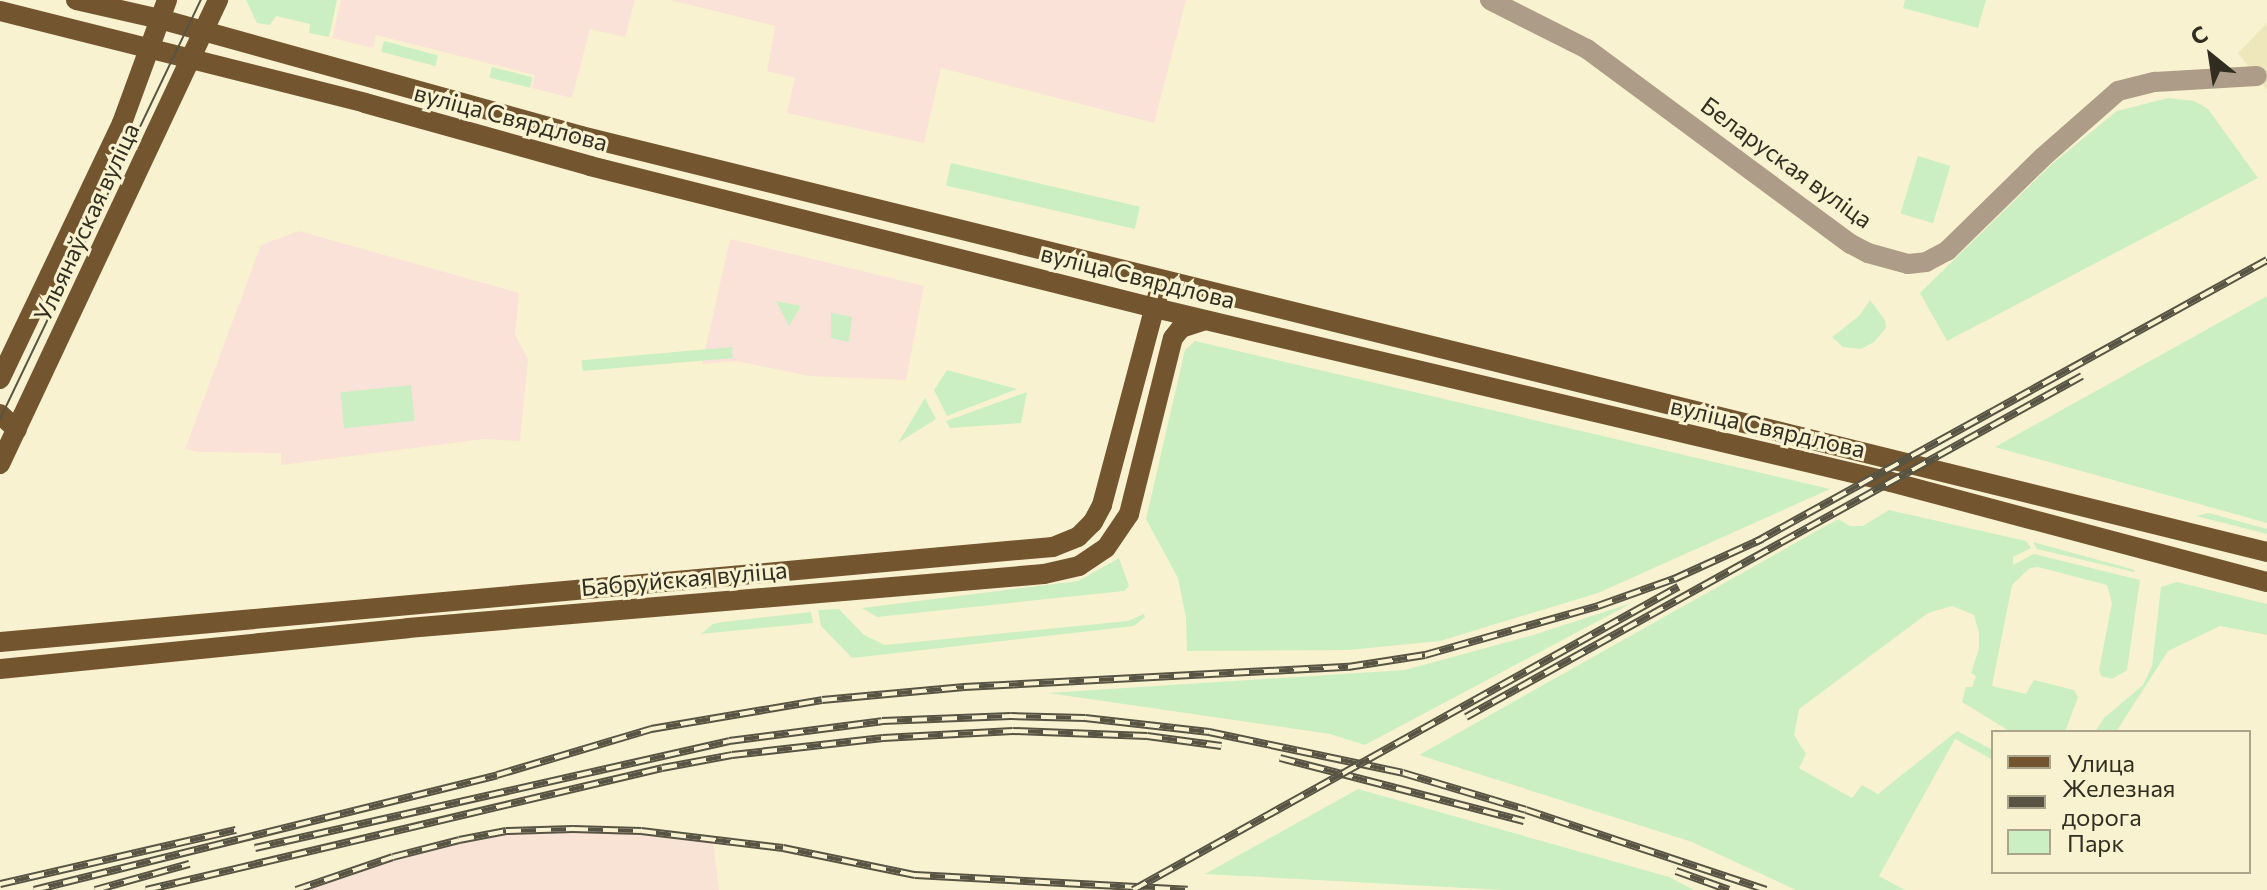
<!DOCTYPE html>
<html>
<head>
<meta charset="utf-8">
<style>
  body { margin:0 }
  #map { position:relative; width:2267px; height:890px; overflow:hidden; background:#f9f2d0; font-family:Commissioner,sans-serif }
  div>[style] { position:absolute }
  .built>* { inset:0; background:#efe7bc }
  .industrial>* { inset:0; background:#f8e3d5 }
  .education>* { inset:0; background:#fae2d8 }
  .green>* { inset:0; background:#cbefc3; transform-origin:0 0 }
  .minor>* { height:20px; margin:-10px; padding:0 10px; transform-origin:10px; border-radius:10px; background:#ad9c87 }
  .major>* { height:20px; margin:-10px; padding:0 10px; transform-origin:10px; border-radius:10px; background:#73562f }
  .tram>* { height:2px; margin:-1px; padding:0 1px; transform-origin:1px; border-radius:1px; background:#575443 }
  .rail>* { height:8px; margin-top:-4px; transform-origin:0; background:repeating-linear-gradient(90deg,#f9f2d0 0 15px,#575443 0 30px); box-sizing:border-box; border-block:2px solid #575443 }
  span { translate:-50% -50%; white-space:nowrap; text-align:center; line-height:1.15; -webkit-text-stroke:6px #f9f2d0; paint-order:stroke }
  .street-label { font-size:24px; color:#312e21 }
  .legend { position:absolute; left:1991px; top:730px; width:260px; height:144px; box-sizing:border-box; background:#f9f2d0; border:2px solid #a9a48a; margin:0; padding:10px 14px; list-style:none; font-size:24px; color:#312e21 }
  .legend li { display:flex; align-items:center; gap:16px; height:40px }
  .legend b { width:40px; border:2px solid #a9a48a }
  .north { position:absolute; left:2171px; top:16px; width:80px; height:80px; -webkit-text-stroke:6px #f9f2d0; paint-order:stroke; rotate:330deg; font-size:22px; font-weight:700; line-height:32px; text-align:center; color:#312e21 }
  .north::after { content:''; display:block; margin:auto; width:28px; height:36px; background:#312e21; clip-path:polygon(50% 0,100% 100%,50% 72%,0 100%) }
</style>
</head>
<body>
<div id="map">
  <div class="built">
    <i style="clip-path:polygon(2267px 23px,2267px 90px,2238px 53px)"></i>
  </div>
  <div class="industrial">
    <i style="clip-path:polygon(573px 829px,641px 831px,713px 840px,719px 890px,296px 890px,393px 857px,459px 840px,506px 831px)"></i>
  </div>
  <div class="education">
    <i style="clip-path:polygon(341px 0,635px 0,625px 37px,590px 29px,572px 98px,532px 88px,535px 75px,376px 35px,373px 48px,332px 38px)"></i>
    <i style="clip-path:polygon(670px 0,1186px 0,1154px 123px,941px 68px,924px 143px,787px 113px,795px 78px,767px 71px,775px 26px)"></i>
    <i style="clip-path:polygon(299px 231px,519px 293px,515px 335px,528px 359px,520px 441px,485px 439px,281px 465px,281px 453px,198px 452px,185px 449px,261px 245px)"></i>
    <i style="clip-path:polygon(730px 239px,924px 286px,906px 380px,809px 376px,736px 361px,702px 364px)"></i>
  </div>
  <div class="green">
    <i style="clip-path:polygon(246px 0,337px 0,329px 37px,309px 33px,310px 24px,276px 16px,270px 25px,257px 23px)"></i>
    <i style="clip-path:polygon(1905px 0,1986px 0,1978px 28px,1903px 8px)"></i>
    <i style="left:384px;top:41px;width:56px;height:11px;rotate:15deg"></i>
    <i style="left:492px;top:67px;width:42px;height:11px;rotate:14deg"></i>
    <i style="clip-path:polygon(2168px 98px,2194px 101px,2208px 109px,2258px 178px,1947px 341px,1920px 293px,2053px 163px,2117px 111px)"></i>
    <i style="left:1918px;top:156px;width:34px;height:60px;rotate:17deg"></i>
    <i style="left:951px;top:163px;width:194px;height:23px;rotate:13deg"></i>
    <i style="clip-path:polygon(2267px 296px,2267px 523px,1995px 447px)"></i>
    <i style="clip-path:polygon(1870px 300px,1885px 320px,1886px 328px,1874px 342px,1861px 349px,1843px 347px,1832px 337px,1859px 316px)"></i>
    <i style="clip-path:polygon(776px 301px,801px 306px,789px 326px)"></i>
    <i style="clip-path:polygon(831px 313px,852px 317px,849px 342px,831px 338px)"></i>
    <i style="clip-path:polygon(1195px 341px,1783px 478px,1830px 489px,1598px 593px,1440px 641px,1349px 650px,1187px 651px,1186px 618px,1178px 578px,1146px 519px,1185px 350px)"></i>
    <i style="left:732px;top:347px;width:11px;height:151px;rotate:85deg"></i>
    <i style="clip-path:polygon(947px 370px,1017px 389px,947px 416px,934px 390px)"></i>
    <i style="left:411px;top:385px;width:36px;height:71px;rotate:84deg"></i>
    <i style="clip-path:polygon(1027px 392px,1021px 423px,950px 428px,946px 421px)"></i>
    <i style="clip-path:polygon(925px 398px,936px 419px,898px 443px)"></i>
    <i style="clip-path:polygon(1889px 510px,2026px 541px,2031px 548px,2013px 557px,2013px 565px,2034px 554px,2140px 580px,2127px 670px,2112px 679px,2101px 676px,2099px 670px,2112px 603px,2107px 585px,2038px 567px,2030px 568px,2012px 585px,1992px 686px,2026px 694px,2034px 680px,2074px 690px,2078px 697px,2065px 732px,2011px 732px,1962px 702px,1966px 687px,1972px 687px,1976px 676px,1971px 673px,1979px 649px,1979px 633px,1974px 615px,1952px 606px,1928px 613px,1799px 709px,1794px 735px,1806px 754px,1799px 768px,1852px 798px,1862px 785px,1878px 794px,1957px 731px,1993px 750px,1993px 760px,1955px 739px,1879px 876px,1905px 890px,1796px 890px,1692px 842px,1419px 755px,1838px 519px,1850px 526px,1863px 526px)"></i>
    <i style="clip-path:polygon(2209px 513px,2267px 529px,2267px 534px,2196px 516px)"></i>
    <i style="clip-path:polygon(2033px 542px,2135px 570px,2134px 572px,2037px 549px)"></i>
    <i style="clip-path:polygon(1119px 558px,1129px 586px,1124px 591px,877px 617px,862px 608px,1078px 581px)"></i>
    <i style="clip-path:polygon(2177px 582px,2267px 604px,2267px 635px,2220px 626px,2168px 651px,2116px 732px,2095px 732px,2104px 718px,2143px 685px,2152px 666px,2161px 587px)"></i>
    <i style="clip-path:polygon(1632px 603px,1365px 745px,1330px 734px,1048px 693px,1405px 670px,1533px 635px)"></i>
    <i style="clip-path:polygon(839px 609px,864px 635px,885px 645px,1128px 621px,1144px 614px,1145px 617px,1134px 626px,852px 658px,821px 626px,818px 610px)"></i>
    <i style="clip-path:polygon(811px 612px,813px 623px,701px 634px,713px 624px,723px 622px)"></i>
    <i style="clip-path:polygon(1358px 789px,1669px 877px,1694px 890px,1502px 890px,1205px 874px)"></i>
  </div>
  <div class="minor">
    <i style="left:1490px;top:0;width:109px;rotate:26.8deg"></i>
    <i style="left:1587px;top:49px;width:328px;rotate:36.5deg"></i>
    <i style="left:1851px;top:244px;width:19px;rotate:28deg"></i>
    <i style="left:1868px;top:253px;width:41px;rotate:15.4deg"></i>
    <i style="left:1908px;top:264px;width:18px;rotate:-6deg"></i>
    <i style="left:1926px;top:262px;width:24px;rotate:-28deg"></i>
    <i style="left:1947px;top:251px;width:134px;rotate:-44.4deg"></i>
    <i style="left:2043px;top:157px;width:100px;rotate:-41.3deg"></i>
    <i style="left:2118px;top:91px;width:38px;rotate:-14deg"></i>
    <i style="left:2155px;top:82px;width:102px;rotate:-3.4deg"></i>
  </div>
  <div class="major">
    <i style="left:76px;top:0;width:86px;rotate:12.7deg"></i>
    <i style="left:160px;top:19px;width:437px;rotate:15.5deg"></i>
    <i style="left:581px;top:136px;width:1737px;rotate:13.86deg"></i>
    <i style="left:0;top:11px;width:376px;rotate:14.1deg"></i>
    <i style="left:365px;top:103px;width:234px;rotate:15.6deg"></i>
    <i style="left:590px;top:166px;width:583px;rotate:14.11deg"></i>
    <i style="left:1155px;top:308px;width:756px;rotate:13.3deg"></i>
    <i style="left:1891px;top:482px;width:389px;rotate:14.9deg"></i>
    <i style="left:0;top:379px;width:284px;rotate:-64.5deg"></i>
    <i style="left:122px;top:123px;width:131px;rotate:-69.9deg"></i>
    <i style="left:0;top:414px;width:23px;rotate:43deg"></i>
    <i style="left:0;top:464px;width:513px;rotate:-64.83deg"></i>
    <i style="left:0;top:642px;width:1057px;rotate:-5.16deg"></i>
    <i style="left:1053px;top:547px;width:27px;rotate:-22deg"></i>
    <i style="left:1078px;top:537px;width:21px;rotate:-45deg"></i>
    <i style="left:1093px;top:522px;width:19px;rotate:-62deg"></i>
    <i style="left:1102px;top:505px;width:217px;rotate:-75.1deg"></i>
    <i style="left:0;top:669px;width:410px;rotate:-5.7deg"></i>
    <i style="left:408px;top:628px;width:638px;rotate:-4.85deg"></i>
    <i style="left:1044px;top:574px;width:36px;rotate:-13deg"></i>
    <i style="left:1079px;top:566px;width:32px;rotate:-34deg"></i>
    <i style="left:1106px;top:548px;width:41px;rotate:-55.9deg"></i>
    <i style="left:1129px;top:514px;width:181px;rotate:-76deg"></i>
    <i style="left:1173px;top:338px;width:13px;rotate:-51deg"></i>
    <i style="left:1181px;top:328px;width:25px;rotate:-18deg"></i>
  </div>
  <div class="tram">
    <i style="left:0;top:419px;width:465px;rotate:-64.4deg"></i>
  </div>
  <div class="rail">
    <i style="left:1754px;top:543px;width:586px;rotate:-28.88deg"></i>
    <i style="left:1466px;top:717px;width:704px;rotate:-28.97deg"></i>
    <i style="left:1280px;top:758px;width:252px;rotate:14.5deg"></i>
    <i style="left:255px;top:848px;width:486px;rotate:-12.7deg"></i>
    <i style="left:729px;top:741px;width:154px;rotate:-7.4deg"></i>
    <i style="left:882px;top:721px;width:129px;rotate:-2.2deg"></i>
    <i style="left:1011px;top:716px;width:74px;rotate:1.5deg"></i>
    <i style="left:1085px;top:718px;width:125px;rotate:6.4deg"></i>
    <i style="left:1209px;top:732px;width:198px;rotate:11.9deg"></i>
    <i style="left:1403px;top:773px;width:128px;rotate:16.7deg"></i>
    <i style="left:1526px;top:810px;width:253px;rotate:18.4deg"></i>
    <i style="left:1676px;top:871px;width:56px;rotate:19.7deg"></i>
    <i style="left:0;top:884px;width:242px;rotate:-12.9deg"></i>
    <i style="left:34px;top:890px;width:477px;rotate:-13.9deg"></i>
    <i style="left:497px;top:775px;width:161px;rotate:-16.6deg"></i>
    <i style="left:651px;top:729px;width:173px;rotate:-9.6deg"></i>
    <i style="left:822px;top:700px;width:143px;rotate:-5.2deg"></i>
    <i style="left:964px;top:687px;width:385px;rotate:-3deg"></i>
    <i style="left:1348px;top:667px;width:78px;rotate:-8.9deg"></i>
    <i style="left:1425px;top:655px;width:180px;rotate:-15.8deg"></i>
    <i style="left:1598px;top:606px;width:81px;rotate:-19.6deg"></i>
    <i style="left:1674px;top:579px;width:97px;rotate:-24.4deg"></i>
    <i style="left:95px;top:890px;width:98px;rotate:-15.5deg"></i>
    <i style="left:146px;top:890px;width:530px;rotate:-13.3deg"></i>
    <i style="left:662px;top:768px;width:71px;rotate:-10.5deg"></i>
    <i style="left:732px;top:755px;width:152px;rotate:-6.4deg"></i>
    <i style="left:883px;top:738px;width:130px;rotate:-3.1deg"></i>
    <i style="left:1013px;top:731px;width:134px;rotate:2.1deg"></i>
    <i style="left:1147px;top:736px;width:75px;rotate:7.7deg"></i>
    <i style="left:296px;top:890px;width:102px;rotate:-18.8deg"></i>
    <i style="left:393px;top:857px;width:68px;rotate:-14.4deg"></i>
    <i style="left:459px;top:840px;width:48px;rotate:-10.8deg"></i>
    <i style="left:506px;top:831px;width:67px;rotate:-1.7deg"></i>
    <i style="left:573px;top:829px;width:68px;rotate:1.7deg"></i>
    <i style="left:641px;top:831px;width:143px;rotate:6.8deg"></i>
    <i style="left:783px;top:848px;width:135px;rotate:11.6deg"></i>
    <i style="left:915px;top:875px;width:273px;rotate:3.1deg"></i>
    <i style="left:1133px;top:890px;width:624px;rotate:-29.07deg"></i>
  </div>
  <div class="street-label">
    <span style="left:511px;top:117px;rotate:15deg">вуліца Свярдлова</span>
    <span style="left:1787px;top:162px;rotate:36deg">Беларуская вуліца</span>
    <span style="left:86px;top:222px;rotate:-65deg">Ульянаўская вуліца</span>
    <span style="left:1138px;top:276px;rotate:14deg">вуліца Свярдлова</span>
    <span style="left:1768px;top:427px;rotate:13deg">вуліца Свярдлова</span>
    <span style="left:684px;top:578px;rotate:-5deg">Бабруйская вуліца</span>
  </div>
  <ul class="legend">
  <li><b style="height:10px;background:#73562f"></b>Улица</li>
  <li><b style="height:10px;background:#575443"></b>Железная дорога</li>
  <li><b style="height:22px;background:#cbefc3"></b>Парк</li>
  </ul>
  <div class="north">С</div>
</div>
</body>
</html>
